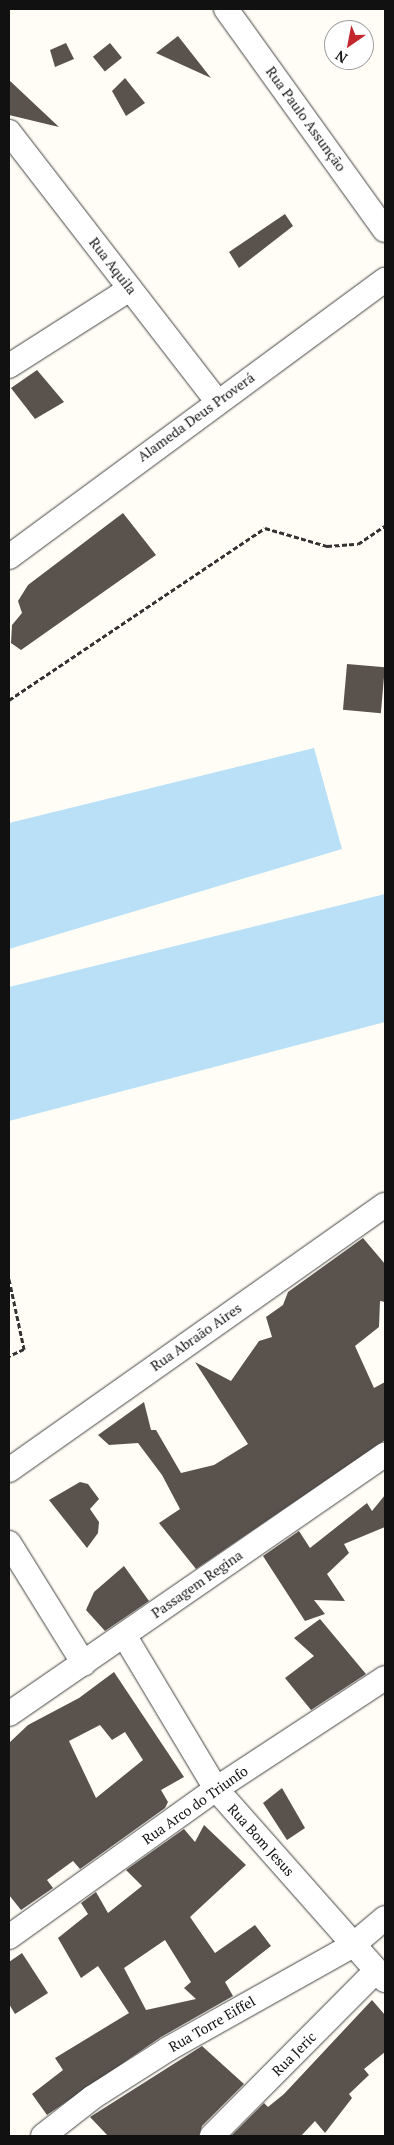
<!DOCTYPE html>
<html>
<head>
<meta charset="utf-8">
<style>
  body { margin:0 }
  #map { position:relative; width:394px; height:2145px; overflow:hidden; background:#fffdf5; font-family:"PT Serif",serif }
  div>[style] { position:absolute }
  .water>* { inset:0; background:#b9e0f7 }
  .building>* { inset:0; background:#5a524d; transform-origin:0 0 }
  .path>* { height:3px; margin-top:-1.5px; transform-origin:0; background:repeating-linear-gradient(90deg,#333 0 5px,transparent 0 7.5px) }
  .roads { filter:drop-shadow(0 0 1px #444) drop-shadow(0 0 1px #444) }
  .minor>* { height:24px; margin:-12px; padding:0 12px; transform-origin:12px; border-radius:12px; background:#fff }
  span { translate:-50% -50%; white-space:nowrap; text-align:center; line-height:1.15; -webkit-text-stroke:5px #fff; paint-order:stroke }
  .street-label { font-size:14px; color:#111 }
  .frame { position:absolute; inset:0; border:10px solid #111; pointer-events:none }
  .north { position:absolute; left:324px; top:20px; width:50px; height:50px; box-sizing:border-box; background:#fff; border:1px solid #a0a0a0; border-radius:50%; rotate:213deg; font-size:14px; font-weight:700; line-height:20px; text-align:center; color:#111 }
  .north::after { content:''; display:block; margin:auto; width:18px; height:22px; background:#c4262e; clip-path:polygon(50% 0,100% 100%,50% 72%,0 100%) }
</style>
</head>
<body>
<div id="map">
  <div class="water">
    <i style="clip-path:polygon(314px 748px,342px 849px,9px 949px,9px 823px)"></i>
    <i style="clip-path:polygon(385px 894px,385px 1022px,9px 1121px,9px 987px)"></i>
  </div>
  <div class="building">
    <i style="clip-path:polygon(178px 36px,211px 78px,156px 53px)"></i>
    <i style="clip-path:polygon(66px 43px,74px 59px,55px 67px,50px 50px)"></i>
    <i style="left:110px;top:43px;width:19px;height:22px;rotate:51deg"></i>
    <i style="clip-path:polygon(125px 78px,145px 103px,126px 116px,112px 91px)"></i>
    <i style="clip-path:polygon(9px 80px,26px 96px,59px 127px,9px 115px)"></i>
    <i style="clip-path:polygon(285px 214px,293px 226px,239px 268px,229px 252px)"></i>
    <i style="clip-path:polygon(37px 370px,64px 402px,35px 419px,11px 388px)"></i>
    <i style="clip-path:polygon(123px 513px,156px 555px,21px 650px,11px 643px,12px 625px,22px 613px,18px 601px,28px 585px)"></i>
    <i style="left:347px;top:664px;width:38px;height:46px;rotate:5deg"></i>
    <i style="clip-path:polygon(363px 1238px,385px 1264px,385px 1302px,380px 1301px,379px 1327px,355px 1346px,374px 1388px,385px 1382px,385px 1440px,196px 1569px,159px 1523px,180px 1509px,162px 1475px,138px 1443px,109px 1445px,98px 1435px,144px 1402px,151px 1430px,156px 1430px,181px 1473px,214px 1465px,248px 1444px,195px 1362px,231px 1381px,259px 1341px,272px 1337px,266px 1317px,283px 1305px,288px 1292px)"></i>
    <i style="clip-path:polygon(80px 1482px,88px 1484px,99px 1499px,90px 1509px,99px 1522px,98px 1533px,87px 1548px,49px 1500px)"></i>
    <i style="clip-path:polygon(385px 1495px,385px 1527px,344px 1544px,349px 1553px,327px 1574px,345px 1601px,314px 1600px,325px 1614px,305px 1621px,263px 1556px,299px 1531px,310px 1548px,367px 1503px,372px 1511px)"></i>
    <i style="clip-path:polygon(124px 1566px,149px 1601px,105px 1631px,86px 1610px,94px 1592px)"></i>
    <i style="clip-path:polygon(320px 1619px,366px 1674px,311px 1710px,285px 1678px,314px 1656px,294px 1638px)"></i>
    <i style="clip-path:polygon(evenodd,114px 1672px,184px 1777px,161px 1790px,168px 1802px,165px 1808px,80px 1869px,73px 1861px,47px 1880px,53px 1888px,21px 1910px,9px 1895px,9px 1743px,28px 1725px,79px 1698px,114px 1672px,100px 1725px,112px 1740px,125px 1732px,143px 1760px,96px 1798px,69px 1741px,100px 1725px)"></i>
    <i style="clip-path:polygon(282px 1788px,305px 1828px,287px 1840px,263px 1803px)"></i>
    <i style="clip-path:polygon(evenodd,204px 1825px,246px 1865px,190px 1917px,215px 1953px,255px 1925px,271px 1946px,225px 1982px,233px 1996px,161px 2037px,47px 2115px,32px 2094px,63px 2070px,55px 2058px,129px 2013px,98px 1966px,81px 1978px,58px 1938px,88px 1914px,81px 1903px,96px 1892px,108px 1913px,142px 1886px,126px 1870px,184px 1829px,195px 1842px,204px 1825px,165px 1940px,191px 1982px,184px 1988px,196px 1999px,146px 2010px,124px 1968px,165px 1940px)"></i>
    <i style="clip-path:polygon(22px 1953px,48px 1993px,15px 2014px,9px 2004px,9px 1962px)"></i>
    <i style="clip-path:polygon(372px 2000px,385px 2015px,385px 2052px,364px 2069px,369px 2075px,349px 2094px,352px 2098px,325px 2133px,315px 2121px,301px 2136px,231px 2136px,264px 2103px,268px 2107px,284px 2094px)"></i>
    <i style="clip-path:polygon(202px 2046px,244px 2084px,202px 2126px,199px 2136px,108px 2136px,90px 2117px)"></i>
  </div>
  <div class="path">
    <i style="left:9px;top:700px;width:308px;rotate:-33.9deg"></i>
    <i style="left:265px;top:528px;width:65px;rotate:16.2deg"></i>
    <i style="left:327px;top:546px;width:31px;rotate:-4deg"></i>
    <i style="left:358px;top:544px;width:32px;rotate:-34deg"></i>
    <i style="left:9px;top:1279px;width:72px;rotate:77.9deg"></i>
    <i style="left:24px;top:1349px;width:17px;rotate:155deg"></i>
  </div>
  <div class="roads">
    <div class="minor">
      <i style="left:226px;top:9px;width:272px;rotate:54.3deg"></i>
      <i style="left:9px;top:132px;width:340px;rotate:52.3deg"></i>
      <i style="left:9px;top:366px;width:143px;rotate:-32.5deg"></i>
      <i style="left:9px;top:557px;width:467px;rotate:-36.4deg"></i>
      <i style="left:9px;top:1470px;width:460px;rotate:-35.2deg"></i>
      <i style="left:9px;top:1543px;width:142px;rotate:58.2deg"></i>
      <i style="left:124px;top:1635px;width:179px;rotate:59.1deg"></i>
      <i style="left:216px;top:1789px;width:255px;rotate:48.5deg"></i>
      <i style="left:9px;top:1714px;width:457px;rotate:-34.6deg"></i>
      <i style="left:9px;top:1937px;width:254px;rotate:-35.6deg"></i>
      <i style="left:216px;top:1789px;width:202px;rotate:-33.3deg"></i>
      <i style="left:43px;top:2136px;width:63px;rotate:-38deg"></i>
      <i style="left:93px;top:2097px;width:89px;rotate:-32.6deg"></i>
      <i style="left:168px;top:2049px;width:212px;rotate:-29.3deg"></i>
      <i style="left:353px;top:1945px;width:42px;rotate:-40.2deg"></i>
      <i style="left:212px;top:2136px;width:233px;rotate:-45.2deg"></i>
    </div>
  </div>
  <div class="street-label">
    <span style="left:306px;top:119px;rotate:54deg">Rua Paulo Assunção</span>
    <span style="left:113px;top:266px;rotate:52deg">Rua Aquila</span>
    <span style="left:196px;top:417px;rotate:-36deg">Alameda Deus Proverá</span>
    <span style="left:196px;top:1337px;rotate:-35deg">Rua Abraão Aires</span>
    <span style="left:197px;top:1584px;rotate:-35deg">Passagem Regina</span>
    <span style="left:195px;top:1805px;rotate:-35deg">Rua Arco do Triunfo</span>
    <span style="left:261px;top:1840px;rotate:48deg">Rua Bom Jesus</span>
    <span style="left:212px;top:2024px;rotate:-30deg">Rua Torre Eiffel</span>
    <span style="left:294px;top:2054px;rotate:-45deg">Rua Jeric</span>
  </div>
  <div class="frame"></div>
  <div class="north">N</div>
</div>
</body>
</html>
